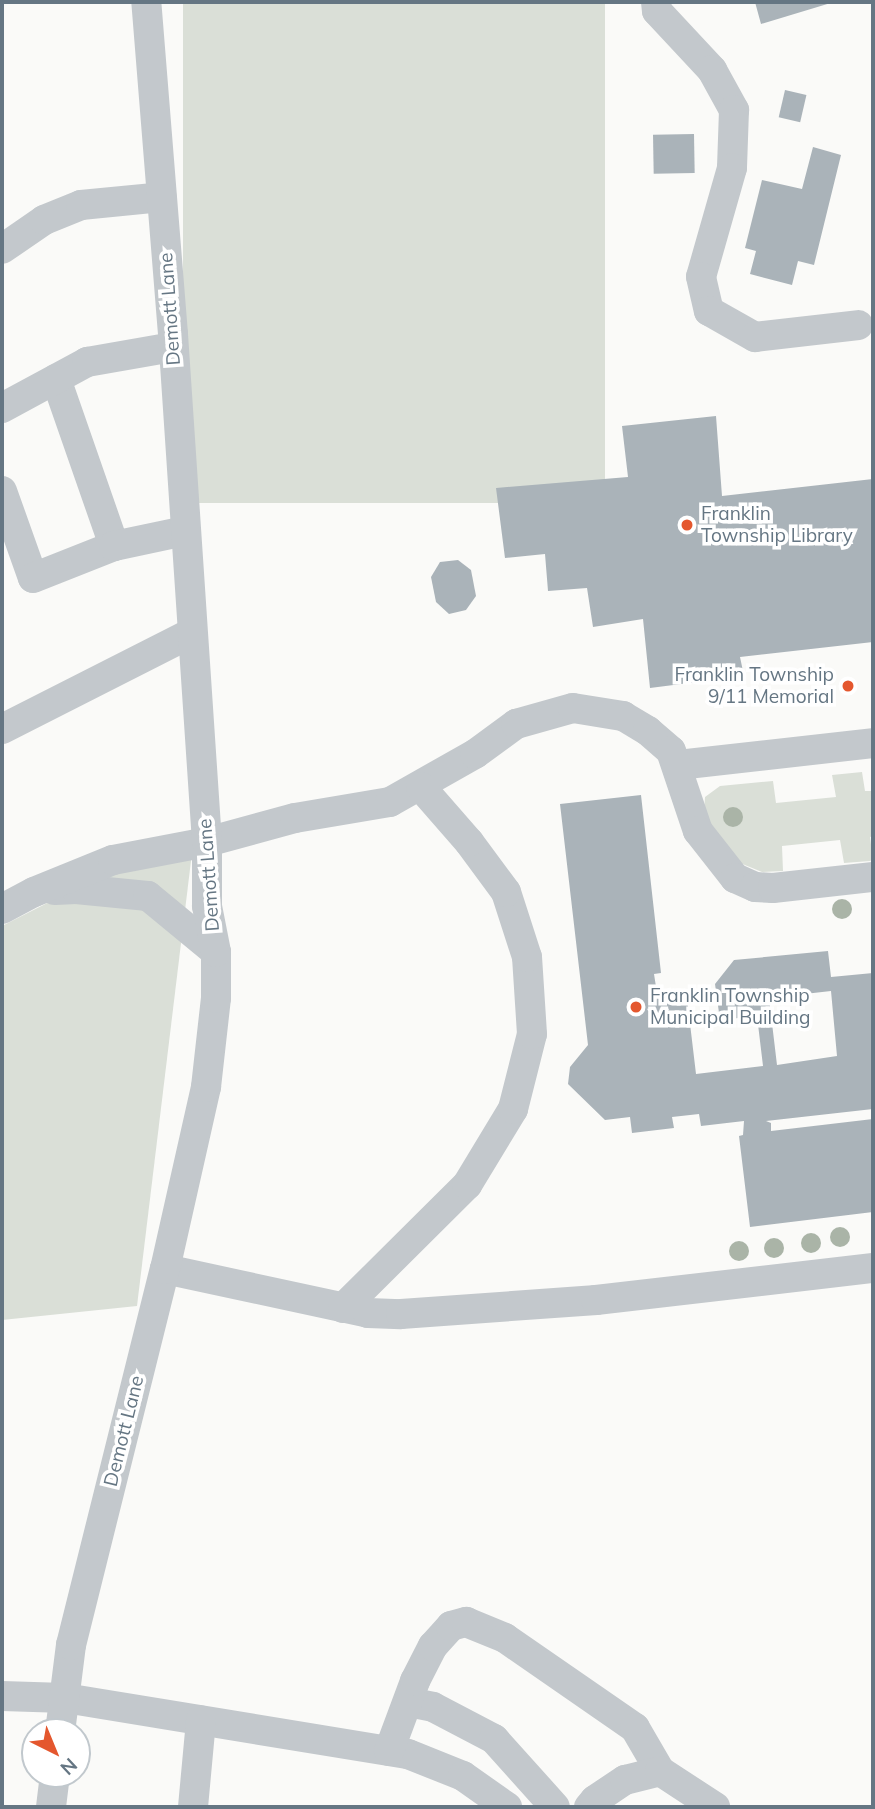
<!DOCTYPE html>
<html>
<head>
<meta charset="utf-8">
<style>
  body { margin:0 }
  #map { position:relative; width:875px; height:1809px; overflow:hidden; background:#fafaf8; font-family:Mulish,sans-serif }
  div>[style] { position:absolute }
  .green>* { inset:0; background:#dadfd7; transform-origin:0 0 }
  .building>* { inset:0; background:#aab3b9; transform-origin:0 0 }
  .minor>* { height:30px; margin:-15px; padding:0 15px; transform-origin:15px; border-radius:15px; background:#c3c8cc }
  .trees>* { width:20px; height:20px; margin:-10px; border-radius:50%; background:#aab4a7 }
  .dots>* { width:19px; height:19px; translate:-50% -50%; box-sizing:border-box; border:4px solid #fff; border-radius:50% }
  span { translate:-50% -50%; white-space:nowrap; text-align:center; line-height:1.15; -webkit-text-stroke:7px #fff; paint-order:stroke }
  .street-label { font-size:19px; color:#657683 }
  .poi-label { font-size:19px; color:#657683 }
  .left { translate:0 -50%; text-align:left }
  .right { translate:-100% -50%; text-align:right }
  .frame { position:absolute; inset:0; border:4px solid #657683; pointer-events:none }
  .north { position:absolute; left:21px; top:1718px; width:70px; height:70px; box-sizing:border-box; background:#fff; border:2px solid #c1c8cd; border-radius:50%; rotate:137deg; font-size:19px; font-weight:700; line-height:28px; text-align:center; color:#657683 }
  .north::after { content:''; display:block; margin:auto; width:24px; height:32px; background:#e4572e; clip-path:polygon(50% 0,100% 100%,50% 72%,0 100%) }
</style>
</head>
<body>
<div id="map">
  <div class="green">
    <i style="left:183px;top:2px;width:422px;height:501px"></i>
    <i style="clip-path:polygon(862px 772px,865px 791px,873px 791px,873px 836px,870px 837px,873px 859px,870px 861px,844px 863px,840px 840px,782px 846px,783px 871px,762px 872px,740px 863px,725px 852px,704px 812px,705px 797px,720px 786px,773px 781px,776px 803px,836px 797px,832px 775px)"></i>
    <i style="clip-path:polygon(195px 828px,137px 1306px,2px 1320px,2px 926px)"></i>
  </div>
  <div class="building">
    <i style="clip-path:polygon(755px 2px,834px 2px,761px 24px)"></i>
    <i style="left:785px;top:90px;width:22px;height:28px;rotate:13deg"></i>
    <i style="left:694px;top:134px;width:39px;height:41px;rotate:89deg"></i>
    <i style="clip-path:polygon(813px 147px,841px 155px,814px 265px,798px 261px,792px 285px,750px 274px,756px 251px,745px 248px,762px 180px,802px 189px)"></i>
    <i style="clip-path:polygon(716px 416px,722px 496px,873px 479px,873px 642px,740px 657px,744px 676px,650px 688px,643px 619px,593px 627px,587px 588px,548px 591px,545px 554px,505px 558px,496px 488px,628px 477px,622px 426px)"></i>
    <i style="clip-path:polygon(458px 560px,471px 570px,476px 596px,466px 610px,449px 614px,436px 602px,431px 577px,440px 562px)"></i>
    <i style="clip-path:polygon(evenodd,641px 795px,661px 973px,654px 974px,657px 993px,686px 990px,696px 1074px,763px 1066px,757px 1016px,720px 1020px,715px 984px,734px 960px,828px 951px,831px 977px,873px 973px,873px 1109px,766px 1121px,771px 1123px,771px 1131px,873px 1119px,873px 1212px,750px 1227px,739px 1136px,743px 1135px,744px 1121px,701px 1126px,699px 1114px,672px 1117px,674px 1128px,632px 1133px,630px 1117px,605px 1120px,568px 1084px,570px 1067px,588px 1045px,560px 804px,641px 795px,831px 991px,837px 1056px,777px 1065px,769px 998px,831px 991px)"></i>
  </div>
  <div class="minor">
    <i style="left:656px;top:2px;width:9px;rotate:84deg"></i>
    <i style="left:657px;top:11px;width:81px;rotate:47deg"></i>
    <i style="left:712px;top:70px;width:46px;rotate:61.2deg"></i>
    <i style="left:734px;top:110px;width:58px;rotate:92deg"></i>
    <i style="left:732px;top:168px;width:113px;rotate:105.9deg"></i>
    <i style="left:701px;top:277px;width:35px;rotate:77deg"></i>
    <i style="left:709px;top:311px;width:53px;rotate:29.5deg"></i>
    <i style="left:755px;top:337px;width:104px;rotate:-6.6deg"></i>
    <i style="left:2px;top:249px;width:51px;rotate:-34.6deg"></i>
    <i style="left:44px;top:220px;width:40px;rotate:-22deg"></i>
    <i style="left:81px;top:205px;width:81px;rotate:-5.6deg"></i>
    <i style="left:56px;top:379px;width:177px;rotate:70.8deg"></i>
    <i style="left:2px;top:408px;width:97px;rotate:-28.4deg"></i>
    <i style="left:87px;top:362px;width:87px;rotate:-9.9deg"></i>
    <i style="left:2px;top:491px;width:92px;rotate:70.4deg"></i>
    <i style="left:33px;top:578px;width:87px;rotate:-21.6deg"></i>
    <i style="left:114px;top:546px;width:73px;rotate:-11.9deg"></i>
    <i style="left:2px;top:729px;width:212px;rotate:-26.9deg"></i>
    <i style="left:678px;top:765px;width:196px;rotate:-6.4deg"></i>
    <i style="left:55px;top:890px;width:21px;rotate:-3deg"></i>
    <i style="left:76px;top:889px;width:72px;rotate:5.6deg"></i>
    <i style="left:148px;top:896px;width:88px;rotate:39.5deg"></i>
    <i style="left:2px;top:909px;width:36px;rotate:-28deg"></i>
    <i style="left:34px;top:892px;width:85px;rotate:-22.1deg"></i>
    <i style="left:113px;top:860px;width:96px;rotate:-10.8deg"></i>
    <i style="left:207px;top:842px;width:91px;rotate:-15.3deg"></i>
    <i style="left:295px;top:818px;width:96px;rotate:-9.6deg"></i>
    <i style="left:390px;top:802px;width:98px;rotate:-29.5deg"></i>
    <i style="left:475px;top:754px;width:51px;rotate:-36.2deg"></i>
    <i style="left:516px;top:724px;width:59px;rotate:-15.7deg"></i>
    <i style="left:573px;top:708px;width:51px;rotate:9.1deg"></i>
    <i style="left:623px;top:716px;width:29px;rotate:31deg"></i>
    <i style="left:648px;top:731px;width:30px;rotate:41deg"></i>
    <i style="left:671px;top:751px;width:84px;rotate:71.4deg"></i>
    <i style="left:698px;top:831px;width:60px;rotate:51.8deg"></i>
    <i style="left:735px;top:878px;width:22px;rotate:24deg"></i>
    <i style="left:755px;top:887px;width:18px;rotate:3deg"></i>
    <i style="left:773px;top:888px;width:101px;rotate:-6.3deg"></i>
    <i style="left:165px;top:1269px;width:208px;rotate:12.2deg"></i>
    <i style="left:368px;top:1313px;width:33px;rotate:2deg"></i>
    <i style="left:401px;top:1314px;width:196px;rotate:-4.1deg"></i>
    <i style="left:596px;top:1300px;width:279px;rotate:-6.6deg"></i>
    <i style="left:343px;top:1308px;width:175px;rotate:-44.8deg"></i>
    <i style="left:467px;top:1185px;width:89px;rotate:-58.8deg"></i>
    <i style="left:513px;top:1109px;width:77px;rotate:-75.8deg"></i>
    <i style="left:532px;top:1034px;width:77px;rotate:-93.7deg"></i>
    <i style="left:527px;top:957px;width:68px;rotate:-107.9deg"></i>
    <i style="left:506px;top:892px;width:62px;rotate:-126.5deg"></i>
    <i style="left:469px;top:842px;width:73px;rotate:-131.1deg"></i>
    <i style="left:2px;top:1696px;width:63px;rotate:1.8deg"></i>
    <i style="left:65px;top:1698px;width:348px;rotate:9.3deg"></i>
    <i style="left:408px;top:1754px;width:59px;rotate:21.8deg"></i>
    <i style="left:463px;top:1776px;width:54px;rotate:35.2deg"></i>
    <i style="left:408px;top:1702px;width:25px;rotate:11deg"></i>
    <i style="left:433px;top:1707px;width:69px;rotate:27.7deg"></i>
    <i style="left:494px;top:1739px;width:91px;rotate:48.1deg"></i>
    <i style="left:60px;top:1732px;width:88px;rotate:-82.8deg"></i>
    <i style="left:71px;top:1645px;width:388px;rotate:-76deg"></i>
    <i style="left:165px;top:1269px;width:187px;rotate:-77.3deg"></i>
    <i style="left:206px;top:1087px;width:90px;rotate:-83.6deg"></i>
    <i style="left:216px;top:998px;width:46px;rotate:-90deg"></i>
    <i style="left:216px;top:952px;width:47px;rotate:-101.1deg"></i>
    <i style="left:207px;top:906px;width:64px;rotate:-90deg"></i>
    <i style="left:207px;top:842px;width:509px;rotate:-93.83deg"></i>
    <i style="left:173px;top:334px;width:333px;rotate:-94.6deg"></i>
    <i style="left:389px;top:1751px;width:75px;rotate:-69.6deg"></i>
    <i style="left:415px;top:1681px;width:39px;rotate:-63deg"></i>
    <i style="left:433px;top:1646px;width:27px;rotate:-48deg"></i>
    <i style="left:451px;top:1626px;width:16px;rotate:-15deg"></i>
    <i style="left:466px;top:1622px;width:42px;rotate:22.3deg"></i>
    <i style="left:505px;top:1638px;width:158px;rotate:34.7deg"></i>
    <i style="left:635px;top:1728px;width:50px;rotate:59.8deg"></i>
    <i style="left:51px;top:1807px;width:33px;rotate:-83deg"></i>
    <i style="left:193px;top:1807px;width:87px;rotate:-84.7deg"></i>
    <i style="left:589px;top:1807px;width:9px;rotate:-49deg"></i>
    <i style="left:595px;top:1800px;width:36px;rotate:-34deg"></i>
    <i style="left:625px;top:1780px;width:36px;rotate:-14deg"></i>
    <i style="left:660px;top:1771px;width:66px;rotate:33.2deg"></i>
  </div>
  <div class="trees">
    <i style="left:733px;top:817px"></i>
    <i style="left:842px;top:909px"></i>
    <i style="left:840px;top:1237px"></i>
    <i style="left:811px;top:1243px"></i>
    <i style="left:774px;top:1248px"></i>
    <i style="left:739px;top:1251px"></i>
  </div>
  <div class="dots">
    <i style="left:687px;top:525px;background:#e4572e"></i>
    <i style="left:848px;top:686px;background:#e4572e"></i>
    <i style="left:636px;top:1007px;background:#e4572e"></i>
  </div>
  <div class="street-label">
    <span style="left:170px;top:309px;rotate:-94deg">Demott Lane</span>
    <span style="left:209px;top:875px;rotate:-94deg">Demott Lane</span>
    <span style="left:124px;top:1431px;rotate:-76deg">Demott Lane</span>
  </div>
  <div class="poi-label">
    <span class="left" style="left:701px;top:525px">Franklin<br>Township Library</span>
    <span class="right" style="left:834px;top:686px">Franklin Township<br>9/11 Memorial</span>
    <span class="left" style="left:650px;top:1007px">Franklin Township<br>Municipal Building</span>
  </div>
  <div class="frame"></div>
  <div class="north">N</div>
</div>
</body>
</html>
